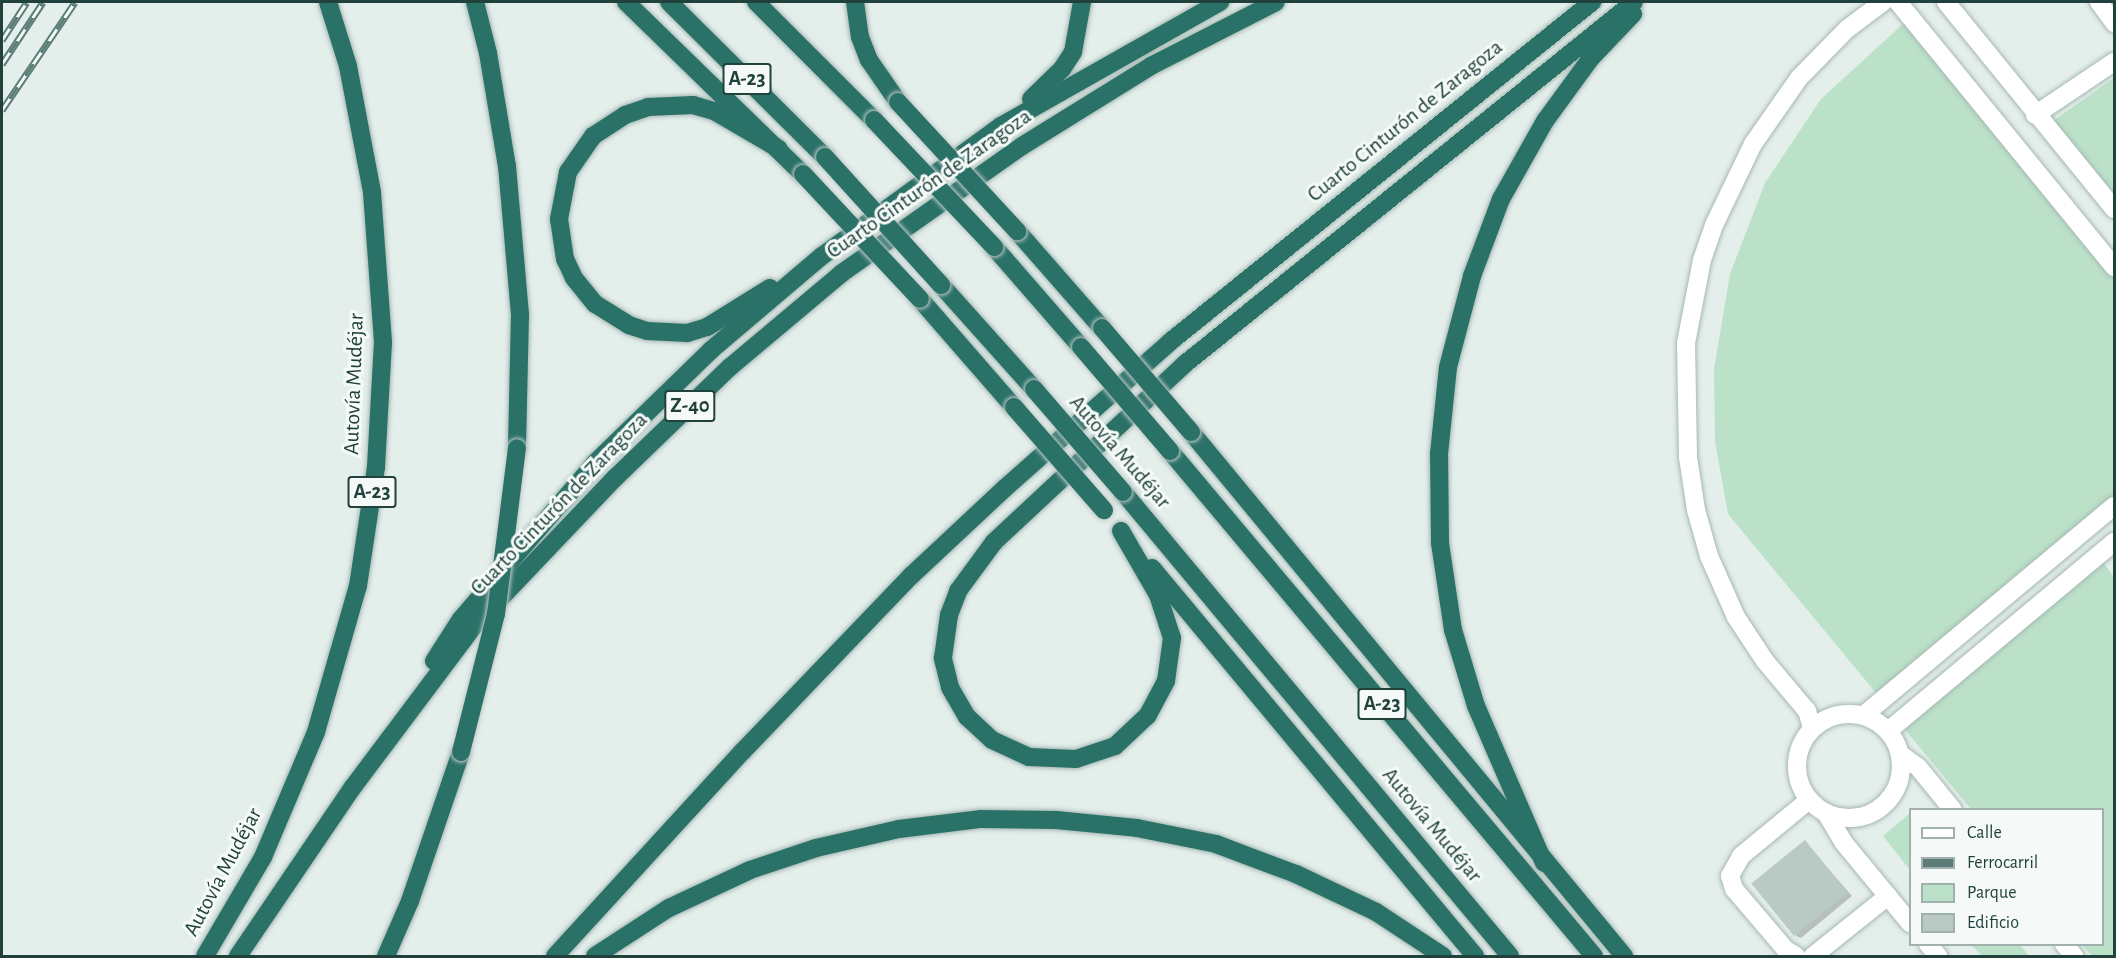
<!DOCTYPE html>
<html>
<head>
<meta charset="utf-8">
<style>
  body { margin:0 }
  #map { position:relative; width:2116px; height:958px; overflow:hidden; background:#e4efeb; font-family:"Alegreya Sans",sans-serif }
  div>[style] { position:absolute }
  .green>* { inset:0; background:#bbe1c8 }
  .shadow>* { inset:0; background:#0003 }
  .building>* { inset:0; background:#b9cac4; transform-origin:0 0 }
  .roads { filter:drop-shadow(0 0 2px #a6b8b3) drop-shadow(0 0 2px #a6b8b3) }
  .minor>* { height:18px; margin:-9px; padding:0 9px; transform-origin:9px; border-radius:9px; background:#fff }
  .minor>.ring { margin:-9px; padding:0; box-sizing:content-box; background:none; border:18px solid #fff; border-radius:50% }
  .highway>* { height:18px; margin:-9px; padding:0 9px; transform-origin:9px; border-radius:9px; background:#2a7168 }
  .rail>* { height:7px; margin-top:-3.5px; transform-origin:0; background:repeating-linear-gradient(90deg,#f5faf8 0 14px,#5c7d77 0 28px); box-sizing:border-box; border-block:2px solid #5c7d77 }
  .bridges { filter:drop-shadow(0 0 2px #c1cac8) drop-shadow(0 0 2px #c1cac8) }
  .highway-bridge>* { height:18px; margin:-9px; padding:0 9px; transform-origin:9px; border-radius:9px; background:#2a7168 }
  span { translate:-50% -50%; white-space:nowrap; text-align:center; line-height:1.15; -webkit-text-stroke:6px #f5faf8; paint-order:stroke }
  .shield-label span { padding:2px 4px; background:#f5faf8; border:2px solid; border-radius:4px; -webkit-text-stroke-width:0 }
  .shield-label { font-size:21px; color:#21423c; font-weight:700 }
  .street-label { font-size:22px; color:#21423c }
  .frame { position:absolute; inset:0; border:3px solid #21423c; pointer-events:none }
  .legend { position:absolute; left:1909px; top:808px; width:195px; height:138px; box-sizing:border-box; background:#f5faf8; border:2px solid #a0b0ad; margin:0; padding:8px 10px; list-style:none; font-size:18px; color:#21423c }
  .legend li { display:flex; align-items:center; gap:12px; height:30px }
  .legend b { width:30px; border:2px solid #a0b0ad }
</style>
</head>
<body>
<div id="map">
  <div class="green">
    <i style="clip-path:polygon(1904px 23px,2114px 279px,2114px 497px,1876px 693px,1728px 514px,1715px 441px,1714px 369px,1730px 274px,1765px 183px,1821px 99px)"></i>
    <i style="clip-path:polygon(2114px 78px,2114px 195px,2053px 121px)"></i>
    <i style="clip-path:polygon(2102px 561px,2114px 577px,2114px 956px,2092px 956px,2082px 945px,2102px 944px,2102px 810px,1971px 809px,1902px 726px)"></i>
    <i style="clip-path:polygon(1910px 813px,1910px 870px,1883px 836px)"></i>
    <i style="clip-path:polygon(1972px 945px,2020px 945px,2029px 956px,1982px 956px)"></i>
  </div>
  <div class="shadow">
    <i style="clip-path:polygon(1805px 842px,1852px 896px,1801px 938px,1796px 936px)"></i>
  </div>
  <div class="building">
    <i style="left:1805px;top:840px;width:68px;height:69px;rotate:51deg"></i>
  </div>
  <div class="roads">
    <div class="minor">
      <i style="left:1898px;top:2px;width:342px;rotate:50.8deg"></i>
      <i style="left:1946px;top:2px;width:267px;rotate:50.9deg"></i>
      <i style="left:2099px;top:2px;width:26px;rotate:54deg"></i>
      <i style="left:2035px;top:115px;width:95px;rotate:-33.9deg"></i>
      <i class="ring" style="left:1797px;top:714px;width:86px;height:86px"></i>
      <i style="left:1864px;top:715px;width:326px;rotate:-39.9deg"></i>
      <i style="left:1812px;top:728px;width:18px;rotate:-106deg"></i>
      <i style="left:1807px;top:711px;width:65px;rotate:-130deg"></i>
      <i style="left:1765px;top:661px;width:53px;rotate:-123.4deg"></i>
      <i style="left:1736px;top:617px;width:67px;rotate:-113.9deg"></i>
      <i style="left:1709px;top:556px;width:48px;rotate:-105.8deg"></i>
      <i style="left:1696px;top:510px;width:54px;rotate:-98.6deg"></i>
      <i style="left:1688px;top:457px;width:114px;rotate:-91deg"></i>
      <i style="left:1686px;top:343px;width:85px;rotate:-79.1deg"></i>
      <i style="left:1702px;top:260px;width:39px;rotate:-71deg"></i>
      <i style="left:1715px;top:223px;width:88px;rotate:-64.3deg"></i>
      <i style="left:1753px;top:144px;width:80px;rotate:-55.1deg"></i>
      <i style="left:1799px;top:78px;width:69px;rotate:-45.6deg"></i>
      <i style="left:1847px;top:29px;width:45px;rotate:-36.9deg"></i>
      <i style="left:1888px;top:731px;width:295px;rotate:-39.9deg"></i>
      <i style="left:1900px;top:754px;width:22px;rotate:36deg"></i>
      <i style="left:1918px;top:767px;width:55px;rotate:50.9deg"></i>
      <i style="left:1826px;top:813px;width:35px;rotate:59deg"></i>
      <i style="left:1844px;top:843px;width:104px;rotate:50.5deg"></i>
      <i style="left:1928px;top:944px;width:16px;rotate:50deg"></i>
      <i style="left:2064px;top:944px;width:16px;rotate:50deg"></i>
      <i style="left:1796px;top:956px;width:12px;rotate:-149deg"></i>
      <i style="left:1786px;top:950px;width:80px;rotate:-130.4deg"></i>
      <i style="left:1734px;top:889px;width:14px;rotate:-107deg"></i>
      <i style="left:1730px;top:876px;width:23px;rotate:-61deg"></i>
      <i style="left:1741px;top:856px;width:88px;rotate:-39.5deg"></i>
      <i style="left:1813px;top:956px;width:96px;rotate:-38.7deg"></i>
    </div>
    <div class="highway">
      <i style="left:475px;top:2px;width:53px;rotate:75.7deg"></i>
      <i style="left:488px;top:53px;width:115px;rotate:80.5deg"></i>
      <i style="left:507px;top:166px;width:149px;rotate:85deg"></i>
      <i style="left:520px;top:314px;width:134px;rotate:91.3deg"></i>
      <i style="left:626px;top:2px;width:247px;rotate:44.2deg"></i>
      <i style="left:669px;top:2px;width:220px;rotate:44.8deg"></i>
      <i style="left:756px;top:2px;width:167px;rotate:45deg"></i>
      <i style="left:855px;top:2px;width:35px;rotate:82deg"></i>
      <i style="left:860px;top:37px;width:25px;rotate:69deg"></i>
      <i style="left:869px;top:60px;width:51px;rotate:55.4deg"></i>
      <i style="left:1031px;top:99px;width:43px;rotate:-44.1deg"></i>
      <i style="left:1062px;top:69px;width:20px;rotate:-57deg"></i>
      <i style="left:1073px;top:52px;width:51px;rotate:-79.8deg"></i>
      <i style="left:1017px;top:231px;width:129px;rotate:48.8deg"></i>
      <i style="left:994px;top:247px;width:133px;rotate:49deg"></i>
      <i style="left:941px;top:285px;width:140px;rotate:48.2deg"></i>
      <i style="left:770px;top:288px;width:74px;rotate:148.2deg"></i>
      <i style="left:707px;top:327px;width:21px;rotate:163deg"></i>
      <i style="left:687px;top:333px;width:40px;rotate:-177.1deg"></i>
      <i style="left:647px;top:331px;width:19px;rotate:-162deg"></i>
      <i style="left:629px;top:325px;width:40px;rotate:-148deg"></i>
      <i style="left:595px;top:304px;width:33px;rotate:-129deg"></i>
      <i style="left:574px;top:278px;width:21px;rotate:-115deg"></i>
      <i style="left:565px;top:259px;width:40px;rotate:-98.5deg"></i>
      <i style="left:559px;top:219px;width:48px;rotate:-79.2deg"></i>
      <i style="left:568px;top:172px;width:44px;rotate:-55.2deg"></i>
      <i style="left:593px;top:136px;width:38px;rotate:-33deg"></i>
      <i style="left:625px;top:115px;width:24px;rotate:-19deg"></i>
      <i style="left:648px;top:107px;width:45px;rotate:-2.5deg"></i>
      <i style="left:693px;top:105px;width:22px;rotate:16deg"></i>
      <i style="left:714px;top:111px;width:75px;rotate:30.3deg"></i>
      <i style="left:920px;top:299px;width:143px;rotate:49deg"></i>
      <i style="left:1191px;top:432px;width:680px;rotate:50.43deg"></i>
      <i style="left:1170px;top:451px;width:659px;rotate:49.98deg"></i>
      <i style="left:1123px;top:492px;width:604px;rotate:50.17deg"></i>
      <i style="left:1121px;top:531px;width:74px;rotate:60deg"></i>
      <i style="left:1158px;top:595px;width:45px;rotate:72deg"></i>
      <i style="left:1172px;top:638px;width:43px;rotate:97.9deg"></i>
      <i style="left:1166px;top:681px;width:40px;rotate:118deg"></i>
      <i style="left:1147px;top:716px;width:44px;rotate:136.8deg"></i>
      <i style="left:1115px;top:746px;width:41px;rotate:161.6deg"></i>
      <i style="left:1076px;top:759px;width:47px;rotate:-177.6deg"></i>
      <i style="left:1029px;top:757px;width:41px;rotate:-155.3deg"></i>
      <i style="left:992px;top:740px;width:34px;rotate:-137deg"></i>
      <i style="left:967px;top:717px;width:34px;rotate:-120deg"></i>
      <i style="left:950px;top:687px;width:30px;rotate:-104deg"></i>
      <i style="left:943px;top:658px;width:43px;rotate:-82.1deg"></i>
      <i style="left:949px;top:615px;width:26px;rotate:-69deg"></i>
      <i style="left:958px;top:591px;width:61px;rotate:-53.7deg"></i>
      <i style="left:994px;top:542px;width:262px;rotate:-43deg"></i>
      <i style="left:1186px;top:363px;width:575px;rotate:-38.86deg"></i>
      <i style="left:1152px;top:568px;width:505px;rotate:50.22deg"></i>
      <i style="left:434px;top:661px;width:50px;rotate:-57.3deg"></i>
      <i style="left:461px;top:619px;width:206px;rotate:-49.3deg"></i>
      <i style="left:595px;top:463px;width:162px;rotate:-44.2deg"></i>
      <i style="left:711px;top:350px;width:145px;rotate:-40.3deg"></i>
      <i style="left:822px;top:256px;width:221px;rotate:-36deg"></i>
      <i style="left:1001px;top:126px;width:252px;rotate:-29.5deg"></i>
      <i style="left:1544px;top:863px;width:171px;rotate:-113.4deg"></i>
      <i style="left:1476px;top:706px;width:79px;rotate:-106.8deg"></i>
      <i style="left:1453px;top:630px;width:88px;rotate:-98.5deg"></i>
      <i style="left:1440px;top:543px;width:89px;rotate:-90.6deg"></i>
      <i style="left:1439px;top:454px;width:87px;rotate:-84.1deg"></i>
      <i style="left:1448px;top:367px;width:94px;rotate:-75.2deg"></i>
      <i style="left:1472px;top:276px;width:82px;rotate:-69.4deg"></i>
      <i style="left:1501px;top:199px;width:90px;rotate:-60.6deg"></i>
      <i style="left:1545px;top:121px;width:78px;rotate:-53.9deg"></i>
      <i style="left:1591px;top:58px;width:61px;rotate:-46.3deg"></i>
      <i style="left:205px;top:956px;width:115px;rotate:-59.6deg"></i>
      <i style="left:263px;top:857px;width:136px;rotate:-67deg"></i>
      <i style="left:316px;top:732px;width:152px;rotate:-74deg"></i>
      <i style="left:358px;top:586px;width:120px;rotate:-81.4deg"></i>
      <i style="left:376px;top:467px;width:125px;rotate:-86.8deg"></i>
      <i style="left:383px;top:342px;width:150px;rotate:-94.2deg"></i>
      <i style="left:372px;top:192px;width:128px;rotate:-100.8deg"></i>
      <i style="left:348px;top:66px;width:67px;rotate:-107.4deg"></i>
      <i style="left:238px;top:956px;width:204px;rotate:-55.8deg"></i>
      <i style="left:353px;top:787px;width:200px;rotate:-53.1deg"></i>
      <i style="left:473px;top:627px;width:207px;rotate:-46.4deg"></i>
      <i style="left:616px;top:477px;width:158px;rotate:-44deg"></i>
      <i style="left:730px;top:367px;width:146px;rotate:-40deg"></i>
      <i style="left:842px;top:273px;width:220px;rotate:-35.2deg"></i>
      <i style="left:1022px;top:146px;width:152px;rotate:-31.8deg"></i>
      <i style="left:1151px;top:66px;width:140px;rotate:-27.1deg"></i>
      <i style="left:386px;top:956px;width:60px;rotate:-66.4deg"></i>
      <i style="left:410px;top:901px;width:157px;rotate:-71.1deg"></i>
      <i style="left:555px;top:956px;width:278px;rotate:-47.5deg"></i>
      <i style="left:743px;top:751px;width:244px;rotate:-46.2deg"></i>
      <i style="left:912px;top:575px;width:127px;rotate:-43.1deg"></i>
      <i style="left:1005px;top:488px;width:222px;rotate:-41.5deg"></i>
      <i style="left:1171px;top:341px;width:541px;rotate:-38.84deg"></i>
      <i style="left:595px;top:956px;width:88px;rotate:-33deg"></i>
      <i style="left:669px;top:908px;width:89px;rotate:-25.1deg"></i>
      <i style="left:750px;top:870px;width:70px;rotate:-18.4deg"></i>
      <i style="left:816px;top:848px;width:85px;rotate:-12.9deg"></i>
      <i style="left:899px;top:829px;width:83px;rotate:-7deg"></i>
      <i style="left:981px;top:819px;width:75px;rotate:0.8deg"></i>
      <i style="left:1056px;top:820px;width:81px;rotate:5.6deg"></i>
      <i style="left:1137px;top:828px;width:81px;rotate:11.4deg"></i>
      <i style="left:1216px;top:844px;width:85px;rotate:20.6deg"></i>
      <i style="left:1296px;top:874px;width:89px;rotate:25.4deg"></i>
      <i style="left:1376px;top:912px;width:80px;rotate:33.3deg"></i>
    </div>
  </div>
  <div class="rail">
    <i style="left:2px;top:40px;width:45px;rotate:-56.7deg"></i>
    <i style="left:2px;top:64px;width:74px;rotate:-56.5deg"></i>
    <i style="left:2px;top:110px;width:130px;rotate:-55.9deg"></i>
  </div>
  <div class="bridges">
    <div class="highway-bridge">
      <i style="left:898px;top:102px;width:176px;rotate:47.3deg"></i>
      <i style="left:874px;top:120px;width:175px;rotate:46.6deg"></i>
      <i style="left:825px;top:157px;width:173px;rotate:47.8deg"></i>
      <i style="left:803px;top:174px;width:171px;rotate:46.9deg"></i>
      <i style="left:1102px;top:328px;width:137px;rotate:49.4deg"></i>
      <i style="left:1081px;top:347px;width:137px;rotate:49.4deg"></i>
      <i style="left:1034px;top:389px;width:136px;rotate:49.2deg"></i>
      <i style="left:1014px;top:407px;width:137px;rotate:48.9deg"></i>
      <i style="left:461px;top:752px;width:142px;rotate:-75.8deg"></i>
      <i style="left:496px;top:614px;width:167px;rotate:-82.8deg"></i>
    </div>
  </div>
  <div class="shield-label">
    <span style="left:747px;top:79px">A-23</span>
    <span style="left:690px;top:406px">Z-40</span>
    <span style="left:372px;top:492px">A-23</span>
    <span style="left:1382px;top:704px">A-23</span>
  </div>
  <div class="street-label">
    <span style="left:1405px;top:121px;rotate:-39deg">Cuarto Cinturón de Zaragoza</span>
    <span style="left:929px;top:184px;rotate:-35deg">Cuarto Cinturón de Zaragoza</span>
    <span style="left:354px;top:384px;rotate:-88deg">Autovía Mudéjar</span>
    <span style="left:1120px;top:452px;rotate:49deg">Autovía Mudéjar</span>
    <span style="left:559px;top:504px;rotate:-46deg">Cuarto Cinturón de Zaragoza</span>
    <span style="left:1432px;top:825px;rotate:50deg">Autovía Mudéjar</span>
    <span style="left:223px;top:872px;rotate:-62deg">Autovía Mudéjar</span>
  </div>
  <div class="frame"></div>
  <ul class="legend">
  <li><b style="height:8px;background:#fff"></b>Calle</li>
  <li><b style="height:8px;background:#5c7d77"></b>Ferrocarril</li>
  <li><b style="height:16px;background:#bbe1c8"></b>Parque</li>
  <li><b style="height:16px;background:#b9cac4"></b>Edificio</li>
  </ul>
</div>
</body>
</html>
